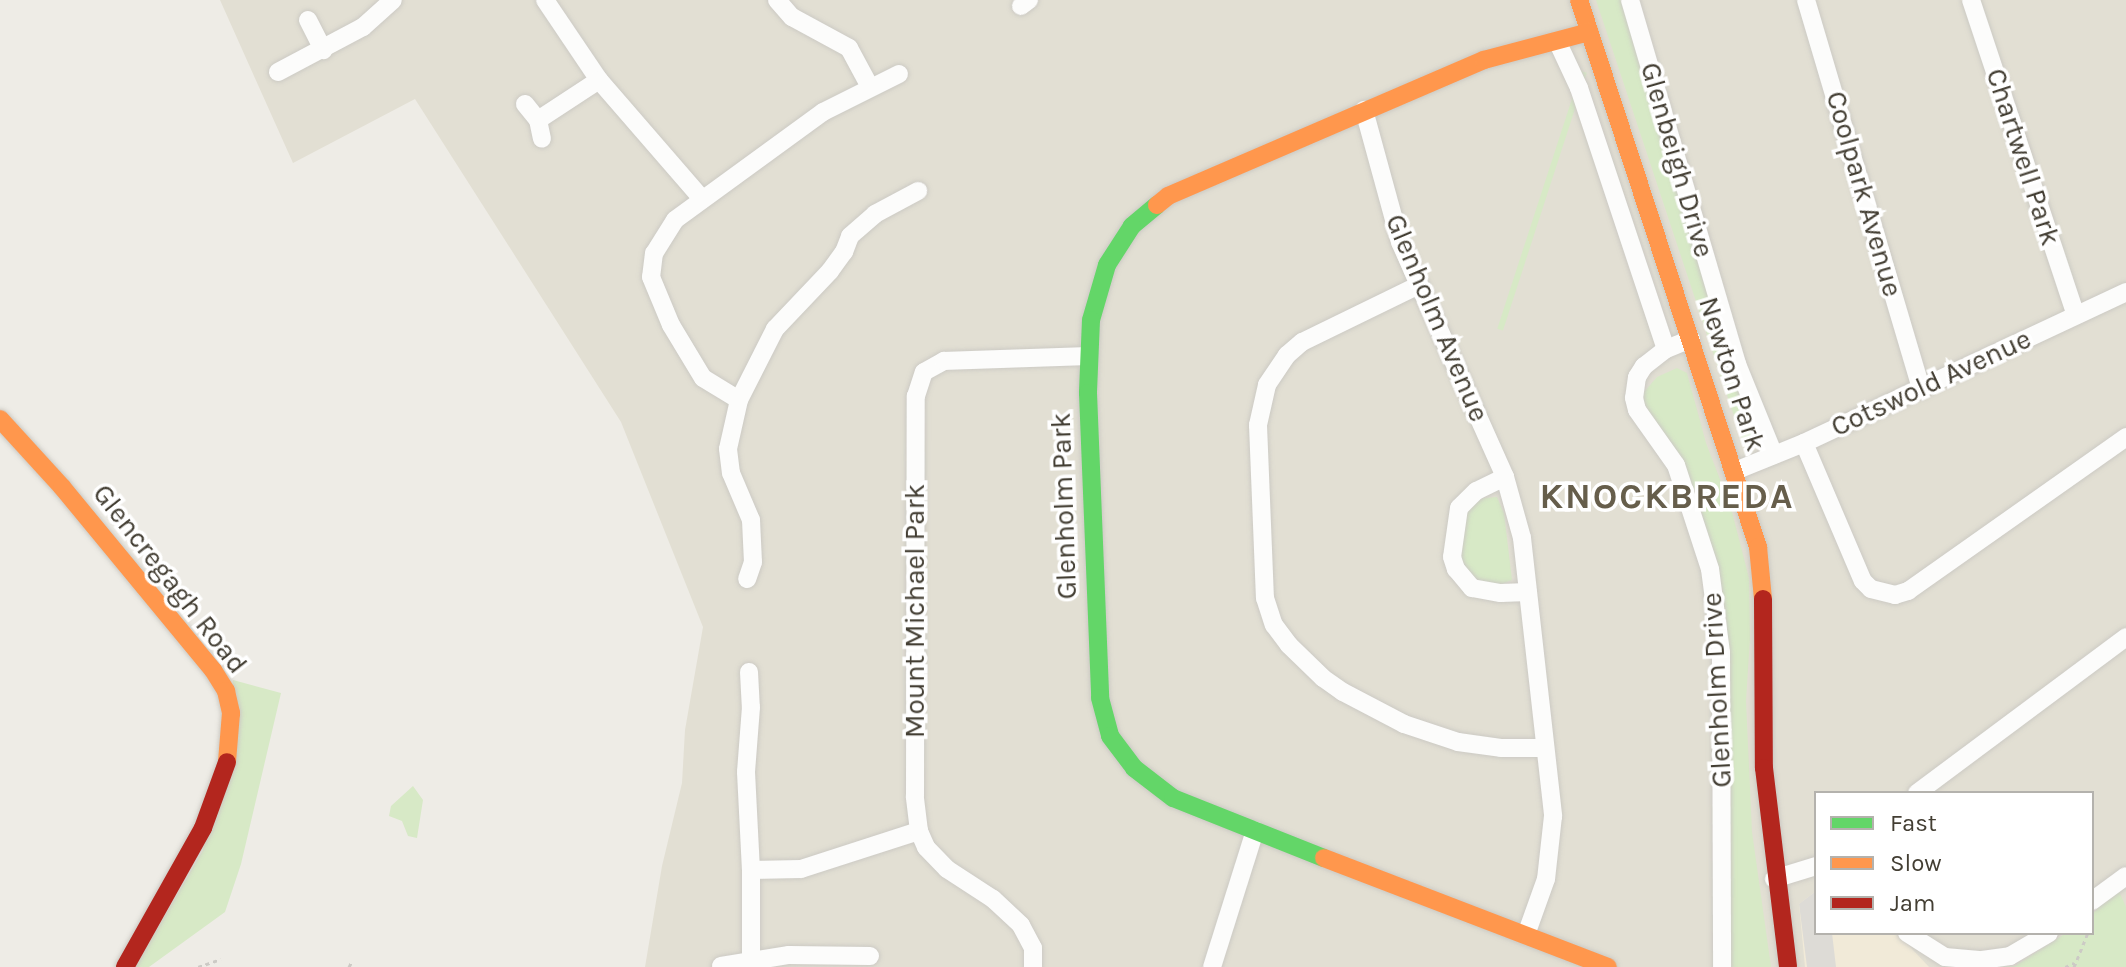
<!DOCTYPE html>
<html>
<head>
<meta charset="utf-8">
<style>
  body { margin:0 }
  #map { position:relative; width:2126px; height:967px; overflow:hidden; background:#eeece6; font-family:Karla,sans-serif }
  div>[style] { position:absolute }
  .residential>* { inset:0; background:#e2dfd3 }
  .commercial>* { inset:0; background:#f1ead8 }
  .green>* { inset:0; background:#d7e9c6; transform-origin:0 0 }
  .parking>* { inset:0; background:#dddbd6 }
  .path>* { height:3px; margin-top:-1.5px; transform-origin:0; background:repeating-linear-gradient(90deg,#cccac5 0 4px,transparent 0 8px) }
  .roads { filter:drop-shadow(0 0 2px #cccac4) drop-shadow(0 0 2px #cccac4) }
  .street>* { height:18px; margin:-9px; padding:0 9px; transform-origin:9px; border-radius:9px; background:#fcfcfb }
  .fast>* { height:18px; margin:-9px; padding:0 9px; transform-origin:9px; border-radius:9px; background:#63d668 }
  .slow>* { height:18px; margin:-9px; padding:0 9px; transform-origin:9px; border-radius:9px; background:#ff974d }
  .jam>* { height:18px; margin:-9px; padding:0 9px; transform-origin:9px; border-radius:9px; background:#b3261e }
  span { translate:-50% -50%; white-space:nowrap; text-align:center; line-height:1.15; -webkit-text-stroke:7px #fff; paint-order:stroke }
  .street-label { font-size:28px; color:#433e33 }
  .district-label { font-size:36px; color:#665e4b; font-weight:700; letter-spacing:2px }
  .legend { position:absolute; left:1814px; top:791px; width:280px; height:144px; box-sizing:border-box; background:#fff; border:2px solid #b4b2ad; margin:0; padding:10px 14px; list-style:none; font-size:24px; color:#433e33 }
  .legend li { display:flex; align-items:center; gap:16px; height:40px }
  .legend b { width:40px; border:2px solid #b4b2ad }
</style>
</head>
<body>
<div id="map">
  <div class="residential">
    <i style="clip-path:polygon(evenodd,220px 0,2126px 0,2126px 967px,645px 967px,662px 866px,682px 783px,685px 730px,703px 627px,621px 422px,415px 99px,293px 163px,220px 0,1816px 793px,2092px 793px,2092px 933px,1816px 933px,1816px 793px)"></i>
  </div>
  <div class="commercial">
    <i style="clip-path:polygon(1816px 891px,1816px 933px,1897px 933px,1929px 967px,1805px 967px,1799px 904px)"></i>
  </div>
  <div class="green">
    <i style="clip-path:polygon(1596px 0,1621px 0,1759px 439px,1744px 446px)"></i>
    <i style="left:1581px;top:71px;width:6px;height:271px;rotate:18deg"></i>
    <i style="clip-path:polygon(1677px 368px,1687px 373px,1706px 443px,1731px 508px,1749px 578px,1750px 638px,1746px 701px,1752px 832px,1771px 967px,1730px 967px,1729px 699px,1726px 621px,1720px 578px,1696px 492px,1643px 401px,1644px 392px,1657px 377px)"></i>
    <i style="clip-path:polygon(1497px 497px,1504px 513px,1512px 580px,1499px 585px,1470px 578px,1459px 557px,1468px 508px,1483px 498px)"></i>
    <i style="clip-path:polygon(233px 680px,281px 693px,241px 864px,225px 912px,149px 967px,135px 967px,203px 850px)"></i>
    <i style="clip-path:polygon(413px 786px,423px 800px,417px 838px,408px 836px,402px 821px,389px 816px,391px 806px)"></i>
    <i style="clip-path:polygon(2118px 889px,2126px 907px,2126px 967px,1999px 967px,2015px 966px,2066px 933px,2092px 933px,2092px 914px)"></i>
  </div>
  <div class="parking">
    <i style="clip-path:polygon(1816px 891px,1816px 933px,1832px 933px,1836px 967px,1807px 967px,1799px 904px)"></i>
  </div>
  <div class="path">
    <i style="left:198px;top:967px;width:24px;rotate:-19deg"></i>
    <i style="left:349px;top:967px;width:7px;rotate:-63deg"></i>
    <i style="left:2065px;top:967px;width:10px;rotate:-24deg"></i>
    <i style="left:2074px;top:967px;width:37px;rotate:-68deg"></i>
  </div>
  <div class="roads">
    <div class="street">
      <i style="left:545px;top:0;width:97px;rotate:56deg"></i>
      <i style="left:599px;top:80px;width:157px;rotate:49.1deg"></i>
      <i style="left:777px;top:0;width:23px;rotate:49deg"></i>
      <i style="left:792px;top:17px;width:65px;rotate:28.5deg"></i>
      <i style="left:849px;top:48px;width:44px;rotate:61.7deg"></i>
      <i style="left:1630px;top:0;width:379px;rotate:73.6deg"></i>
      <i style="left:1737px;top:364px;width:98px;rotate:67.9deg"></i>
      <i style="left:1806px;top:0;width:406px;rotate:73.5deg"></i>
      <i style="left:1971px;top:0;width:332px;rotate:71.6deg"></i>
      <i style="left:1021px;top:6px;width:10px;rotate:-37deg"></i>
      <i style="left:308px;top:20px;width:34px;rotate:63deg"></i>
      <i style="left:1558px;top:43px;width:50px;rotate:65deg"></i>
      <i style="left:1579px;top:88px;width:275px;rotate:71.6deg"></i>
      <i style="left:278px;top:72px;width:96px;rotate:-27.9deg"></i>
      <i style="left:363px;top:27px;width:40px;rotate:-42deg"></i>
      <i style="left:899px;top:74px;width:85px;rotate:153.4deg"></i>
      <i style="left:823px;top:112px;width:183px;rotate:143.9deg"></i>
      <i style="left:675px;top:220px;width:39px;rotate:122deg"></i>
      <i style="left:654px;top:253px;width:24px;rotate:97deg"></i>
      <i style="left:651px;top:277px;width:52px;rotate:67.4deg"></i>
      <i style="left:671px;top:325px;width:62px;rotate:58.9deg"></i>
      <i style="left:703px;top:378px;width:42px;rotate:31.4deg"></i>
      <i style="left:739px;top:400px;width:80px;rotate:-63.1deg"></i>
      <i style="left:775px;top:329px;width:80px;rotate:-46.5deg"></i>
      <i style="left:830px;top:271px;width:24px;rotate:-54deg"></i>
      <i style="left:844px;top:252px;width:17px;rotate:-69deg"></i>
      <i style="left:850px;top:236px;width:33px;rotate:-41deg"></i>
      <i style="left:875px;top:214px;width:49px;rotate:-28.1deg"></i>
      <i style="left:525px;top:104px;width:21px;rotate:51deg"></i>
      <i style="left:538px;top:120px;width:19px;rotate:78deg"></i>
      <i style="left:1364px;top:110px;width:137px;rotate:74.7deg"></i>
      <i style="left:1400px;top:242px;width:257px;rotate:65.9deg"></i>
      <i style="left:1505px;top:477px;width:63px;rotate:74.4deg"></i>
      <i style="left:1522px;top:538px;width:280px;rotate:83.6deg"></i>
      <i style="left:1553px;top:816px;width:63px;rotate:96.3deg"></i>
      <i style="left:1546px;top:879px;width:59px;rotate:109.7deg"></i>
      <i style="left:538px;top:120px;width:73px;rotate:-33.3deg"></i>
      <i style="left:1419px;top:285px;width:130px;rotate:154deg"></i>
      <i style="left:1302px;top:342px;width:20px;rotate:139deg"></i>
      <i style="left:1287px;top:355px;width:36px;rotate:124deg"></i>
      <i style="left:1267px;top:385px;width:41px;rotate:102.7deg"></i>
      <i style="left:1258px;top:425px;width:173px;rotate:87.7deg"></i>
      <i style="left:1265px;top:598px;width:28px;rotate:72deg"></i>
      <i style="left:1274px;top:625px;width:25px;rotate:53deg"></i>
      <i style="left:1289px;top:645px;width:47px;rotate:44.1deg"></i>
      <i style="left:1323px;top:678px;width:24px;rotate:35deg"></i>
      <i style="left:1343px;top:692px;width:69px;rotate:27.7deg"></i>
      <i style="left:1404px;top:724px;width:57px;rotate:18.4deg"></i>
      <i style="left:1458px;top:742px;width:43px;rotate:7.9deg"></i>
      <i style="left:1501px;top:748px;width:44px"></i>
      <i style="left:1691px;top:339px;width:27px;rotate:158deg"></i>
      <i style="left:1666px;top:349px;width:28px;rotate:142deg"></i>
      <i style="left:1644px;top:366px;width:13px;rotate:122deg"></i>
      <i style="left:1637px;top:377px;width:21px;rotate:98deg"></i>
      <i style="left:1634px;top:398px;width:12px;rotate:76deg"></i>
      <i style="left:1637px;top:410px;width:67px;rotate:54.7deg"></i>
      <i style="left:1676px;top:465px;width:109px;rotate:71.9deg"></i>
      <i style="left:1710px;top:569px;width:85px;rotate:82.5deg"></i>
      <i style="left:1721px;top:653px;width:314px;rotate:89.8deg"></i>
      <i style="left:739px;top:400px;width:50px;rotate:102.7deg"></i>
      <i style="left:728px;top:449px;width:24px;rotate:83deg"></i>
      <i style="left:731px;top:473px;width:51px;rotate:66.9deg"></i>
      <i style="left:751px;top:520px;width:42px;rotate:87.3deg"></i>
      <i style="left:753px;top:562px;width:18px;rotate:109deg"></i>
      <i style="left:1804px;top:443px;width:150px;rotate:66.9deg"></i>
      <i style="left:1863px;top:581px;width:11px;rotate:45deg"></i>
      <i style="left:1871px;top:589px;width:25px;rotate:14deg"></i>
      <i style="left:1895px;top:595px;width:14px;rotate:-17deg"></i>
      <i style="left:1908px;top:591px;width:267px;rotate:-35.2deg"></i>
      <i style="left:1735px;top:471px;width:74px;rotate:-22.1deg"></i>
      <i style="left:1804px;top:443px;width:356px;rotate:-25.1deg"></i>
      <i style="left:1505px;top:477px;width:32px;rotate:154deg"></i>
      <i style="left:1476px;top:491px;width:24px;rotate:135deg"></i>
      <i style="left:1459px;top:508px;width:49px;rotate:98.1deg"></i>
      <i style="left:1452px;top:557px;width:13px;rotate:72deg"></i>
      <i style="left:1456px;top:569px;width:25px;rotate:50deg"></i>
      <i style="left:1472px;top:588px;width:29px;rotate:10deg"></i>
      <i style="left:1501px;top:593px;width:27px;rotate:-2deg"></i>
      <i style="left:749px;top:672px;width:35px;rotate:87deg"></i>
      <i style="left:751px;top:707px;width:65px;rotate:94.4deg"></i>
      <i style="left:746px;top:772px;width:98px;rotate:87.1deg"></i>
      <i style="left:751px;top:870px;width:50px;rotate:-1.1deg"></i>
      <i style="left:801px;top:869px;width:124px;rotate:-17.9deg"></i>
      <i style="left:1917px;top:793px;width:261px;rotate:-36.7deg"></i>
      <i style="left:1774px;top:879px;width:44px;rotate:-17.2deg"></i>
      <i style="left:2092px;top:901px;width:42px;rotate:-36.3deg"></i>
      <i style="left:1907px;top:933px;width:45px;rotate:32.3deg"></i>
      <i style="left:1945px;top:957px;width:37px;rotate:5deg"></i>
      <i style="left:1982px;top:960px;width:28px;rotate:-8deg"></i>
      <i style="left:2010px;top:956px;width:45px;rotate:-30.5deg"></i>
      <i style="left:751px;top:960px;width:90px;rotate:-90deg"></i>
      <i style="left:721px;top:966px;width:69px;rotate:-9.2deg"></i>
      <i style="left:789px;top:955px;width:81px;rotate:0.7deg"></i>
      <i style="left:1033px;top:967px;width:19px;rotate:-90deg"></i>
      <i style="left:1033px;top:948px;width:26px;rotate:-118deg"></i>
      <i style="left:1021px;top:925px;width:38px;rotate:-137deg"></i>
      <i style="left:993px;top:899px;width:55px;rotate:-146.9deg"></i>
      <i style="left:947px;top:869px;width:30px;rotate:-134deg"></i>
      <i style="left:926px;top:847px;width:17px;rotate:-114deg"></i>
      <i style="left:919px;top:831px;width:35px;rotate:-97deg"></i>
      <i style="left:915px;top:796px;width:400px;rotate:-89.9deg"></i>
      <i style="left:916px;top:396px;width:25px;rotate:-72deg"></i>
      <i style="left:924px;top:372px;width:23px;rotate:-29deg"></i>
      <i style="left:944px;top:361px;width:143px;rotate:-2deg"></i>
      <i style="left:1212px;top:967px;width:143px;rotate:-72.5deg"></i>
    </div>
    <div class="fast">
      <i style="left:1157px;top:205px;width:33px;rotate:140deg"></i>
      <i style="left:1132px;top:226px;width:46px;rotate:122.7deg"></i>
      <i style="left:1107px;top:265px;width:57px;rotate:106.2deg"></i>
      <i style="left:1091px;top:320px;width:73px;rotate:92.4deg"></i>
      <i style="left:1088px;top:393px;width:305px;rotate:87.7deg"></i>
      <i style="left:1100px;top:698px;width:39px;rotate:75deg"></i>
      <i style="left:1110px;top:736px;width:40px;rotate:53deg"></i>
      <i style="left:1134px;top:768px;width:49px;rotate:37.6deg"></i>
      <i style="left:1173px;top:798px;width:162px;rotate:21.7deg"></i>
    </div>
    <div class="slow">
      <i style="left:1579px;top:0;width:576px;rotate:71.88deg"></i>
      <i style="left:1758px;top:547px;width:52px;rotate:84.5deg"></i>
      <i style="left:1157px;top:205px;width:14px;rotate:-39deg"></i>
      <i style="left:1168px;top:196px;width:344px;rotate:-23.3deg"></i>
      <i style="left:1484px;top:60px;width:109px;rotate:-14.9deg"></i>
      <i style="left:0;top:419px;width:92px;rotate:47.6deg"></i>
      <i style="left:62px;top:487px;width:237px;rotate:50.5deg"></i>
      <i style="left:213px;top:670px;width:25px;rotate:58deg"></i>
      <i style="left:226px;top:691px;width:23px;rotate:77deg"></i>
      <i style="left:231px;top:713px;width:49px;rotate:94.7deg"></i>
      <i style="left:1324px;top:858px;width:304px;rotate:21deg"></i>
    </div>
    <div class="jam">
      <i style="left:1763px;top:599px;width:169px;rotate:89.7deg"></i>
      <i style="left:1764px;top:768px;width:200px;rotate:83.1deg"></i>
      <i style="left:125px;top:967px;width:159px;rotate:-60.7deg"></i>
      <i style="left:203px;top:828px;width:70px;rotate:-70deg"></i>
    </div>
  </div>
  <div class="street-label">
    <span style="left:2023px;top:157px;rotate:72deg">Chartwell Park</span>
    <span style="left:1677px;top:160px;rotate:74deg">Glenbeigh Drive</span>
    <span style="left:1864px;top:194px;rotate:74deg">Coolpark Avenue</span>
    <span style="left:1437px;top:318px;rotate:67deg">Glenholm Avenue</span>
    <span style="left:1732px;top:374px;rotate:72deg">Newton Park</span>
    <span style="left:1931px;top:383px;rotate:-25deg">Cotswold Avenue</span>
    <span style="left:1064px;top:506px;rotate:-92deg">Glenholm Park</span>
    <span style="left:170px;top:579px;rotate:52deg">Glencregagh Road</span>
    <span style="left:915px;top:611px;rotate:-90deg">Mount Michael Park</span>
    <span style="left:1717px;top:690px;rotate:-93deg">Glenholm Drive</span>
  </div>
  <div class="district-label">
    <span style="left:1667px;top:497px">KNOCKBREDA</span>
  </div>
  <ul class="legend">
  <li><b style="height:10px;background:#63d668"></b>Fast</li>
  <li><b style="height:10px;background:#ff974d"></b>Slow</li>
  <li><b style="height:10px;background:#b3261e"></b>Jam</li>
  </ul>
</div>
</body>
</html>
